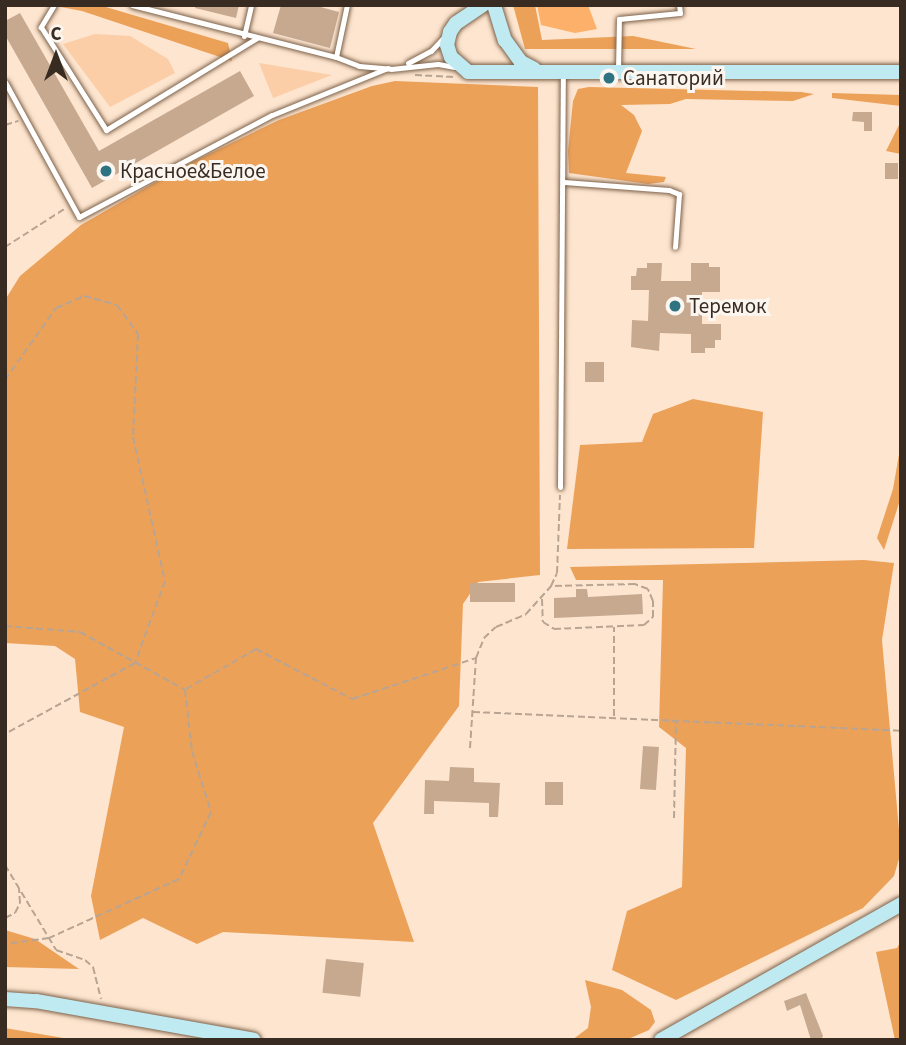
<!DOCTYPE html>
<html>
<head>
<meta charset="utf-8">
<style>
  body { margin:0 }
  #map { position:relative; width:906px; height:1045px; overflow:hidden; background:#fee5cf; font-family:"Source Sans 3",sans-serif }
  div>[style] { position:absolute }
  .green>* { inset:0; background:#fbcea7 }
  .forest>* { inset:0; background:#eca159 }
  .water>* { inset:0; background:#fdb069 }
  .building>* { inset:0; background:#c7a990; transform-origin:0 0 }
  .path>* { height:2px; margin-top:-1px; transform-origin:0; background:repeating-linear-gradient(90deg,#b8a492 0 7px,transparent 0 10.5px) }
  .roads { filter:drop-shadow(0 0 2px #7c6149) drop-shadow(0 0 2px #7c6149) }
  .lane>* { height:5px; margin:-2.5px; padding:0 2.5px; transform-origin:2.5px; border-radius:2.5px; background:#fff }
  .secondary>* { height:14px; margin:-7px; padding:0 7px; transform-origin:7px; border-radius:7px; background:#c0eaf2 }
  .dots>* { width:19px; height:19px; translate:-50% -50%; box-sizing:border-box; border:4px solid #fcf6f0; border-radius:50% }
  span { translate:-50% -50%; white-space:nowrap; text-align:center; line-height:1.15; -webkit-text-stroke:6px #fcf6f0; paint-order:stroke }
  .poi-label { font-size:21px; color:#382c22 }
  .left { translate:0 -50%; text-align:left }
  .frame { position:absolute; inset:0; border:7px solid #382c22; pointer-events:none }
  .north { position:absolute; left:21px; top:21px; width:70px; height:70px; -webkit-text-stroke:5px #fcf6f0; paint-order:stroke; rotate:0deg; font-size:19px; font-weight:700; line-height:28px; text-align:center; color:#382c22 }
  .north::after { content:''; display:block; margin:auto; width:24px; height:32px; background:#382c22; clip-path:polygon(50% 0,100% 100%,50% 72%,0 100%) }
</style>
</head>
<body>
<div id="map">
  <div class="green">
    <i style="clip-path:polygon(95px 34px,130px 36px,168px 59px,175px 73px,110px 107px,63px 44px)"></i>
    <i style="clip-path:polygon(259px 63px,332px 75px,273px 98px)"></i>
  </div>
  <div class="forest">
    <i style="clip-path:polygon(50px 5px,99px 5px,228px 43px,232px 61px,82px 11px)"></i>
    <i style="clip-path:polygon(513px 5px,535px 5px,542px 40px,633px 36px,696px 49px,525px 49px)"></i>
    <i style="clip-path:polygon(395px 81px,538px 87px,540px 575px,478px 582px,463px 604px,459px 706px,373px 823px,414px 942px,223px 932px,197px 944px,143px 918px,100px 940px,91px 896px,124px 727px,80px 712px,75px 659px,55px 646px,5px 643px,5px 300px,20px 276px,81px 225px,180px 168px,279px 120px,372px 86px)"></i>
    <i style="clip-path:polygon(589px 87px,801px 92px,814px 94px,793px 101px,686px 99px,670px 104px,621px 105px,634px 115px,642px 131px,626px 173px,666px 177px,664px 182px,648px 184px,569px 173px,568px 151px,573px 101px,578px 89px)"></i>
    <i style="clip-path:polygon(832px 93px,901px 95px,901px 106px,832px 98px)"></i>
    <i style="clip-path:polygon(901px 123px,901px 154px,886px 151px,899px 125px)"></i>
    <i style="clip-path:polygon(693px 399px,763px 412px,754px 548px,567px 549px,580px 445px,642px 442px,653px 414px)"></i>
    <i style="clip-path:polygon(901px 443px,901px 497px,884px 550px,877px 538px,893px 489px)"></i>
    <i style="clip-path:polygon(864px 560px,894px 563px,882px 640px,901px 852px,894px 876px,863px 908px,676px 1000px,612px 970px,627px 911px,682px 887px,686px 748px,659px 727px,663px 580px,576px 580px,570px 567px)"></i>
    <i style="clip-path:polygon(5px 930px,35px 939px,79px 969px,5px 967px)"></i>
    <i style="clip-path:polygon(901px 941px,901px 1040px,895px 1040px,876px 952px,897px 948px)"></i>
    <i style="clip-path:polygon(585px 980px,622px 990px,651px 1010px,655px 1022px,649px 1030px,626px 1040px,572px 1040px,588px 1028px,591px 1007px)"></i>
    <i style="clip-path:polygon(5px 1028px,75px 1040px,5px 1040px)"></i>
  </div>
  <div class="water">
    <i style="clip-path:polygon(537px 5px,588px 5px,597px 29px,575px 33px,541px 25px)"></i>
  </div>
  <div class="building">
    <i style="clip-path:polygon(196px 5px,239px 5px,236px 18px,195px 8px)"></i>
    <i style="clip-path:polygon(281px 5px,313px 5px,339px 12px,330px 48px,273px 33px)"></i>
    <i style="clip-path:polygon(20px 13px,99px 151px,240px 71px,254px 96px,92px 188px,5px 35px,5px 21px)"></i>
    <i style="clip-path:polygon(853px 112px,872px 112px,872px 131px,864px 131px,864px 122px,852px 121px)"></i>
    <i style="left:885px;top:163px;width:13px;height:16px"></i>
    <i style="clip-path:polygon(647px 263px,662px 263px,661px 281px,691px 281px,691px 263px,709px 263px,709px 267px,720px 267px,720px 292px,702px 292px,702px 324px,721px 324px,721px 340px,715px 340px,715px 348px,705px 348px,705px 353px,691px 353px,691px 334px,660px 333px,659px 351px,631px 347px,632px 320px,648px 321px,649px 290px,631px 290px,631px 276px,636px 276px,637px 268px,647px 268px)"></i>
    <i style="left:585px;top:362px;width:19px;height:20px"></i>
    <i style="left:515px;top:583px;width:19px;height:45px;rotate:90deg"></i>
    <i style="clip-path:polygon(576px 589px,587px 589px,588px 597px,642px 594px,643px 614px,554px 618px,554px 598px,576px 597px)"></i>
    <i style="left:643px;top:746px;width:16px;height:43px;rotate:4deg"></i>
    <i style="clip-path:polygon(450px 767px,474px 768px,474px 782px,500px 783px,498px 817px,489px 817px,489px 803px,434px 801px,434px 814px,424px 814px,425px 780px,449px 781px)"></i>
    <i style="left:545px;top:782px;width:18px;height:23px"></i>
    <i style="left:326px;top:959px;width:38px;height:34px;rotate:6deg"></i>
    <i style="clip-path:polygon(806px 993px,823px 1036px,821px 1040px,811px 1040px,800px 1005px,787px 1011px,784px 1001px)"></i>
  </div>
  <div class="path">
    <i style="left:415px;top:75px;width:40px;rotate:2.9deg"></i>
    <i style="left:5px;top:125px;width:14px;rotate:-17deg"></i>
    <i style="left:5px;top:247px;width:72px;rotate:-32.6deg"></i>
    <i style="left:5px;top:380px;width:88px;rotate:-54.7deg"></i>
    <i style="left:56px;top:308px;width:30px;rotate:-23deg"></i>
    <i style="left:84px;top:296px;width:34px;rotate:15deg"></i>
    <i style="left:117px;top:305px;width:36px;rotate:54deg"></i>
    <i style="left:138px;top:334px;width:103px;rotate:92.8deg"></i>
    <i style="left:133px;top:437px;width:148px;rotate:77.5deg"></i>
    <i style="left:165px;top:581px;width:87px;rotate:110.1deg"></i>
    <i style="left:135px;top:663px;width:148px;rotate:151.4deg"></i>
    <i style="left:542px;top:599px;width:23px;rotate:88deg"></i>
    <i style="left:543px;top:622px;width:13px;rotate:32deg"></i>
    <i style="left:554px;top:629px;width:90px;rotate:-2.5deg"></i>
    <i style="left:644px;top:625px;width:12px;rotate:-42deg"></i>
    <i style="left:653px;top:617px;width:16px;rotate:-90deg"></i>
    <i style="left:653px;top:601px;width:13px;rotate:-113deg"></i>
    <i style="left:648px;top:589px;width:14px;rotate:-159deg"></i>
    <i style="left:635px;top:584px;width:83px;rotate:178.6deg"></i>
    <i style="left:5px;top:626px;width:75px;rotate:4.6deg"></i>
    <i style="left:80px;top:632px;width:120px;rotate:28.9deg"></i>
    <i style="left:185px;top:690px;width:61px;rotate:83.5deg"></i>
    <i style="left:192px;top:751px;width:64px;rotate:72.7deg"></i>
    <i style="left:211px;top:812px;width:74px;rotate:115.5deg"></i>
    <i style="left:179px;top:879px;width:143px;rotate:155.6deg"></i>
    <i style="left:49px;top:938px;width:44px;rotate:172.2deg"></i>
    <i style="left:186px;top:689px;width:81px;rotate:-29.7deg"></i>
    <i style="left:256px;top:649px;width:108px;rotate:27.5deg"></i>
    <i style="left:352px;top:699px;width:131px;rotate:-18.3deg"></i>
    <i style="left:473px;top:712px;width:428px;rotate:2.5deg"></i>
    <i style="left:614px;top:716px;width:89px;rotate:-90deg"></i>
    <i style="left:470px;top:748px;width:90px;rotate:-86.2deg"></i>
    <i style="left:476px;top:658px;width:22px;rotate:-68deg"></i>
    <i style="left:484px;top:638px;width:16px;rotate:-43deg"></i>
    <i style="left:496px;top:627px;width:33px;rotate:-23deg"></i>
    <i style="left:526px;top:614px;width:38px;rotate:-48deg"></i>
    <i style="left:551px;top:586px;width:14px;rotate:-65deg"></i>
    <i style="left:557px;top:573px;width:78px;rotate:-87.8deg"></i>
    <i style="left:674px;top:818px;width:96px;rotate:-88.8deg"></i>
    <i style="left:5px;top:865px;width:99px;rotate:59deg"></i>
    <i style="left:56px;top:950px;width:31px;rotate:19deg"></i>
    <i style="left:85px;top:960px;width:11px;rotate:41deg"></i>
    <i style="left:93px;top:967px;width:33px;rotate:76deg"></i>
    <i style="left:5px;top:918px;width:11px;rotate:-27deg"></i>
    <i style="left:15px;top:913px;width:11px;rotate:-63deg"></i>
    <i style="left:20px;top:903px;width:14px;rotate:-94deg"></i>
  </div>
  <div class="roads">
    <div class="lane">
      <i style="left:54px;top:5px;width:26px;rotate:121deg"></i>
      <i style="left:41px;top:27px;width:122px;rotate:57.7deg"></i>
      <i style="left:106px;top:130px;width:177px;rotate:-31.4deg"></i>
      <i style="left:132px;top:5px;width:211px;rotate:14.3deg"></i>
      <i style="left:336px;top:57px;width:25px;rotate:21deg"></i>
      <i style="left:359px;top:66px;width:32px;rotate:5deg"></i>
      <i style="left:391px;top:69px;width:47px;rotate:-6.1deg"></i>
      <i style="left:438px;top:64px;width:17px;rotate:10deg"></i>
      <i style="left:244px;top:36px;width:32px;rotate:-77deg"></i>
      <i style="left:336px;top:57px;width:53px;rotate:-78.1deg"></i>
      <i style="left:408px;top:63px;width:26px;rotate:-28deg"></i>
      <i style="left:431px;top:51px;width:21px;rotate:-47deg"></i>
      <i style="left:618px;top:70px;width:51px;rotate:-88.9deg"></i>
      <i style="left:619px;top:19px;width:61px;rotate:-5.6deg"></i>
      <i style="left:680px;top:13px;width:8px;rotate:-97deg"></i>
      <i style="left:5px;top:82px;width:154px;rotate:61.3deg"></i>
      <i style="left:79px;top:217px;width:218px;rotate:-27.9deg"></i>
      <i style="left:272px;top:115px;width:125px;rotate:-22.1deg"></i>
      <i style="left:564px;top:182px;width:105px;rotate:4.4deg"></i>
      <i style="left:669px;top:190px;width:11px;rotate:22deg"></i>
      <i style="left:679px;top:194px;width:53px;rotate:94.3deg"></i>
      <i style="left:560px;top:487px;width:412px;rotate:-89.6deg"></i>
    </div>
    <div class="secondary">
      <i style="left:483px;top:5px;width:32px;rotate:146deg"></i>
      <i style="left:456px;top:23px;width:11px;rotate:124deg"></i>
      <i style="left:450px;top:32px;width:13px;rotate:103deg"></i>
      <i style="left:447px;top:45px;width:13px;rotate:72deg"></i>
      <i style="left:451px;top:57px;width:23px;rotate:41deg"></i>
      <i style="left:468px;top:72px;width:433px"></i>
      <i style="left:494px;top:5px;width:37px;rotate:73deg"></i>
      <i style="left:505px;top:40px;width:27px;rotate:54deg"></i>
      <i style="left:521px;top:62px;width:15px;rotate:28deg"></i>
      <i style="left:5px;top:999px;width:31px;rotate:4deg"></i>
      <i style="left:36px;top:1001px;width:221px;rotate:10.1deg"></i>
      <i style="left:661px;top:1040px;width:276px;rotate:-29.5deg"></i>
    </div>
  </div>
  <div class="dots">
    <i style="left:609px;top:78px;background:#2e7381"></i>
    <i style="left:106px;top:171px;background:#2e7381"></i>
    <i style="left:675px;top:306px;background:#2e7381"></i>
  </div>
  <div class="poi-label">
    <span class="left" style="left:623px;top:78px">Санаторий</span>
    <span class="left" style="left:120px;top:171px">Красное&amp;Белое</span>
    <span class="left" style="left:689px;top:306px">Теремок</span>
  </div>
  <div class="frame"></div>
  <div class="north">С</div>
</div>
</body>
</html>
